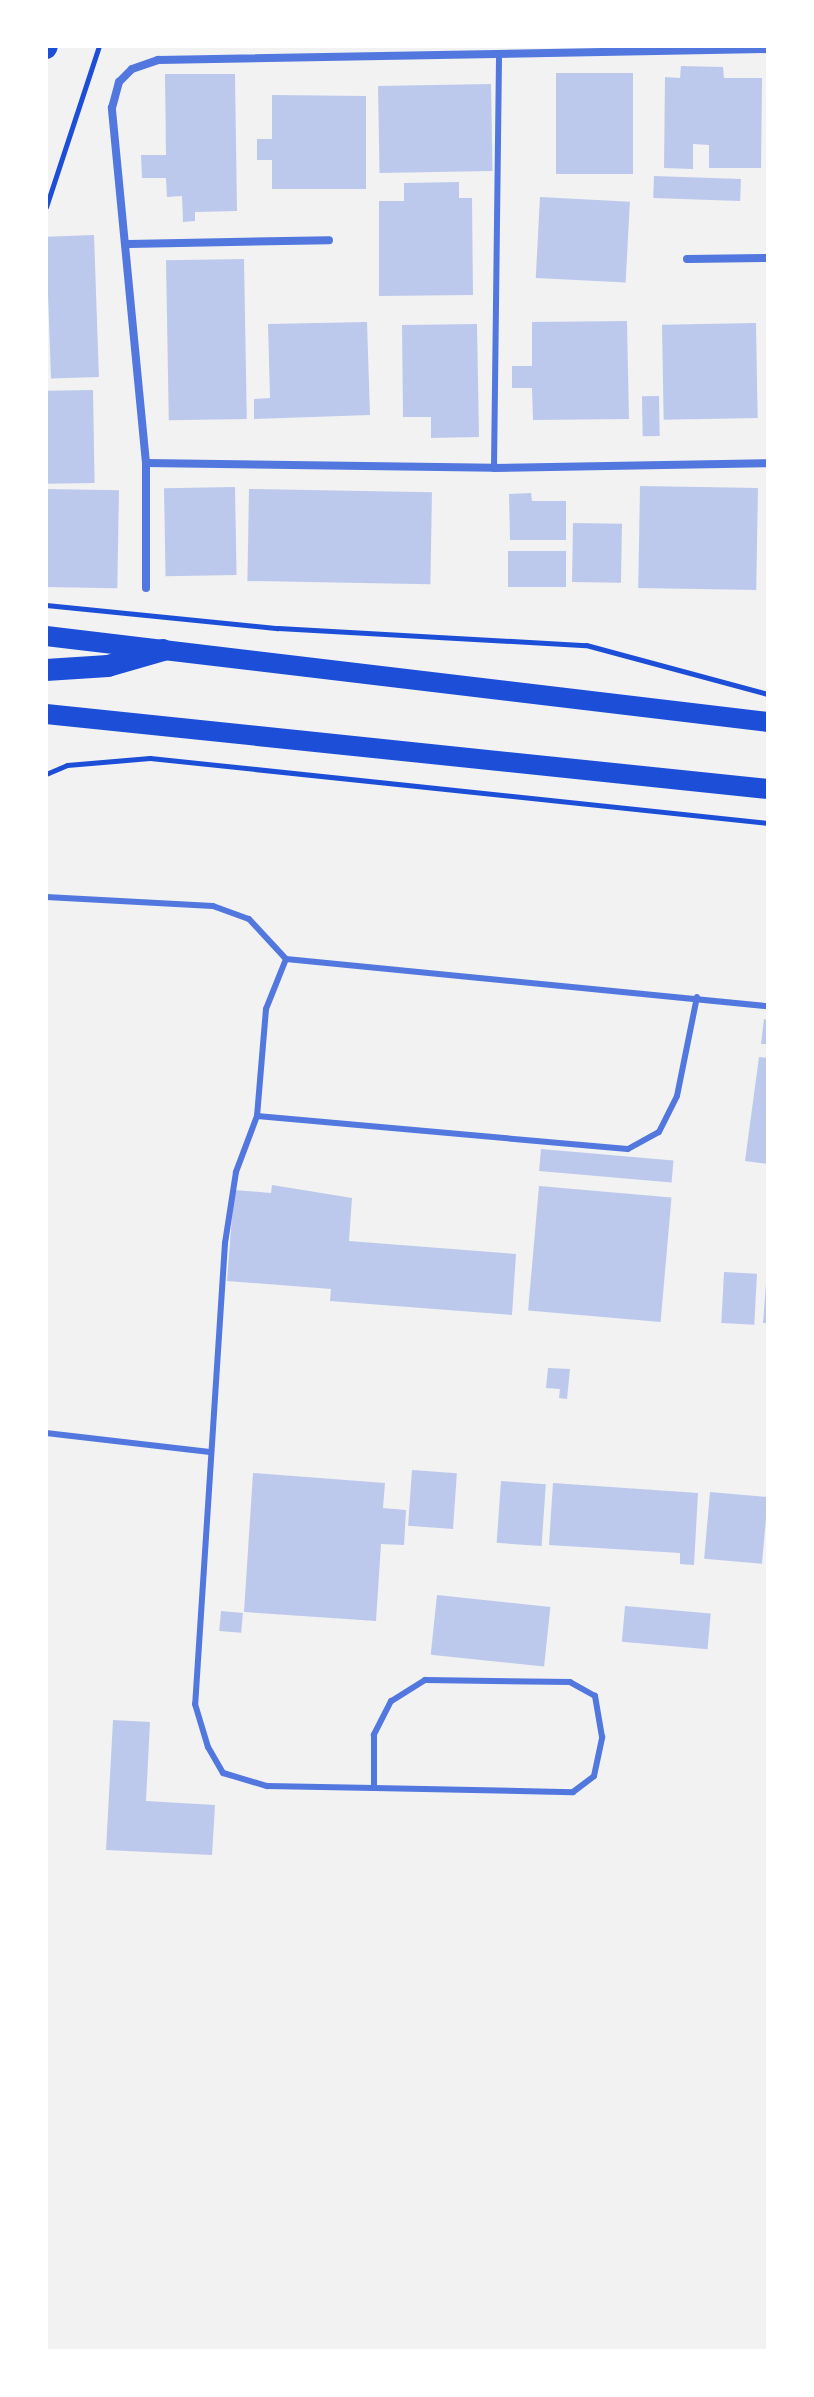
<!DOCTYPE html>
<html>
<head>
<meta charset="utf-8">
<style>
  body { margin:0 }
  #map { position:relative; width:814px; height:2397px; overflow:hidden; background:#f2f2f2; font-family:"IBM Plex Sans",sans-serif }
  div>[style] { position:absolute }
  .building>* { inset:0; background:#bdc9ec; transform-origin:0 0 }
  .path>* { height:5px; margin:-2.5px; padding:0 2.5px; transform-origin:2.5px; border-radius:2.5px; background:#1d4ed8 }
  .service>* { height:6px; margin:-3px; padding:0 3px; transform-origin:3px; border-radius:3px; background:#5277de }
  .minor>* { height:8px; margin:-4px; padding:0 4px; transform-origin:4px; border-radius:4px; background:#5277de }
  .primary>* { height:20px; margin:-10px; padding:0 10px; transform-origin:10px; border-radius:10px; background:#1d4ed8 }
  .trunk>* { height:22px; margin:-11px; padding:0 11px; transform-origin:11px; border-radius:11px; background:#1d4ed8 }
  span { translate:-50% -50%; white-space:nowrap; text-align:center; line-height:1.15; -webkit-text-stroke:6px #fff; paint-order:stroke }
  .frame { position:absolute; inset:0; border:48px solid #fff; pointer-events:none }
</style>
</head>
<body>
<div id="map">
  <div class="building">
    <i style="clip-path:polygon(681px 66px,723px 67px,724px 78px,762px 78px,761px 168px,709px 168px,709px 145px,693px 144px,693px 169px,664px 168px,665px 77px,680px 78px)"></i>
    <i style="left:556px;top:73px;width:77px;height:101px"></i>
    <i style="clip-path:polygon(165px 74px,235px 74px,237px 211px,195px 212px,195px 221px,183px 222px,182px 196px,167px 197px,166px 178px,142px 178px,141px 155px,166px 155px)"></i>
    <i style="left:491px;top:84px;width:87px;height:113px;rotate:89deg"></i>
    <i style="clip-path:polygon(272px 95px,366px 96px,366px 189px,272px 189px,272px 160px,257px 160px,257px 139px,272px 139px)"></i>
    <i style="left:654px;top:176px;width:87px;height:22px;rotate:2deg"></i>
    <i style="clip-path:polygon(459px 182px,459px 198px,472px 198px,473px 295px,379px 296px,379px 201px,404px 201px,404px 183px)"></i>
    <i style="left:540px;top:197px;width:90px;height:81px;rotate:3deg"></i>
    <i style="left:94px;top:235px;width:142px;height:48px;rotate:88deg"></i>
    <i style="left:244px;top:259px;width:160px;height:78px;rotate:89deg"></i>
    <i style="clip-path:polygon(627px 321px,629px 419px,533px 420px,532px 388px,512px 388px,512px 366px,532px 366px,532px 322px)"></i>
    <i style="clip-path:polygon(367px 322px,370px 415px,254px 419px,254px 399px,270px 398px,268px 324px)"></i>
    <i style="left:756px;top:323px;width:95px;height:94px;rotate:89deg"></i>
    <i style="clip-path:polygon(477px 324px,479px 437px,431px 438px,431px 417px,403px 417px,402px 325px)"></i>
    <i style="left:93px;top:390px;width:93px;height:47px;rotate:89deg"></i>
    <i style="left:659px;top:396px;width:40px;height:17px;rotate:89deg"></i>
    <i style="left:640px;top:486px;width:118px;height:102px;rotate:1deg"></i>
    <i style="left:235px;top:487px;width:88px;height:71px;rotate:89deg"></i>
    <i style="left:46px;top:489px;width:73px;height:98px;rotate:1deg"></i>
    <i style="left:249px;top:489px;width:183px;height:92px;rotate:1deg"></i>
    <i style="clip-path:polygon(531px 493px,532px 501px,566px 501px,566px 540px,510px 540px,509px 494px)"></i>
    <i style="left:573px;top:523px;width:49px;height:59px;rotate:1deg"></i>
    <i style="left:566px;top:551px;width:36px;height:58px;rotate:90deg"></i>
    <i style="clip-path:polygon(764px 1019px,768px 1020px,768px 1044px,761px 1044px)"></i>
    <i style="clip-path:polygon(759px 1057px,768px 1058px,768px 1164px,745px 1161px)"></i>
    <i style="left:541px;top:1149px;width:133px;height:22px;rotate:5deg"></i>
    <i style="clip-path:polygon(272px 1185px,352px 1198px,349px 1241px,516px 1254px,512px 1315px,330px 1301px,331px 1289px,227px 1281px,234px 1190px,271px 1193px)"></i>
    <i style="left:539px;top:1186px;width:133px;height:125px;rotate:5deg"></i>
    <i style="left:724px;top:1272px;width:33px;height:51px;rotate:3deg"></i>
    <i style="clip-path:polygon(766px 1284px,768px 1284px,768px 1323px,763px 1323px)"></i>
    <i style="clip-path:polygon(548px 1368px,570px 1369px,567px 1399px,559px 1398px,560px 1389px,546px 1388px)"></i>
    <i style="left:412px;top:1470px;width:45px;height:56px;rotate:4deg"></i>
    <i style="clip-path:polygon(253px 1473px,385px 1483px,383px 1508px,406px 1510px,404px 1545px,381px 1544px,376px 1621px,244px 1612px)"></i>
    <i style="left:501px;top:1481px;width:45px;height:62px;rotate:4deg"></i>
    <i style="clip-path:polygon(553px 1483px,698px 1493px,694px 1565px,680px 1564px,680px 1553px,549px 1545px)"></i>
    <i style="left:710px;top:1492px;width:58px;height:67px;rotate:5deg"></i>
    <i style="left:437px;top:1595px;width:114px;height:60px;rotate:6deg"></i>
    <i style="left:625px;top:1606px;width:86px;height:36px;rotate:5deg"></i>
    <i style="left:221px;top:1611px;width:22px;height:20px;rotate:5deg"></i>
    <i style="clip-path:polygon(113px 1720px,150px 1722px,146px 1801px,215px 1805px,212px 1855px,106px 1850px)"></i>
  </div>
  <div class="path">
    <i style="left:46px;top:207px;width:169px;rotate:-71.8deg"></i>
    <i style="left:46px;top:605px;width:233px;rotate:5.7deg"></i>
    <i style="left:278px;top:628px;width:308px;rotate:3.2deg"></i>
    <i style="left:586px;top:645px;width:188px;rotate:15.1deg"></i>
    <i style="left:46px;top:774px;width:23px;rotate:-23deg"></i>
    <i style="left:67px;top:765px;width:83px;rotate:-4.8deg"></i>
    <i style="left:150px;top:758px;width:621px;rotate:6deg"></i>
  </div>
  <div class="service">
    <i style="left:494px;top:468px;width:415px;rotate:-89.3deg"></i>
    <i style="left:46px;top:897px;width:167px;rotate:3.1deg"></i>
    <i style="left:213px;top:906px;width:38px;rotate:20deg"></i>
    <i style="left:249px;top:919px;width:54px;rotate:47.2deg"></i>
    <i style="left:286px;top:959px;width:484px;rotate:5.6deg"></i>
    <i style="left:286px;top:959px;width:54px;rotate:111.8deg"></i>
    <i style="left:266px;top:1009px;width:107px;rotate:94.8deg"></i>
    <i style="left:257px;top:1116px;width:60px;rotate:110.6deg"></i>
    <i style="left:236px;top:1172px;width:72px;rotate:98.8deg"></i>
    <i style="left:225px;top:1243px;width:462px;rotate:93.7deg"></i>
    <i style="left:195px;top:1704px;width:45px;rotate:73.2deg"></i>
    <i style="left:208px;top:1747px;width:30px;rotate:60deg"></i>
    <i style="left:223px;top:1773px;width:46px;rotate:16.5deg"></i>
    <i style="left:267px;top:1786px;width:107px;rotate:1.1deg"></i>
    <i style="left:374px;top:1788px;width:199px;rotate:1.2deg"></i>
    <i style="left:573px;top:1792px;width:26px;rotate:-37deg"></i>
    <i style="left:594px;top:1776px;width:40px;rotate:-78deg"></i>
    <i style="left:602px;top:1737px;width:42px;rotate:-99.7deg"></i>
    <i style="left:595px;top:1696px;width:29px;rotate:-151deg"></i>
    <i style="left:570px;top:1682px;width:145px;rotate:-179.2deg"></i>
    <i style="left:425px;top:1680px;width:40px;rotate:148deg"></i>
    <i style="left:391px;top:1701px;width:38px;rotate:117deg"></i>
    <i style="left:374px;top:1735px;width:53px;rotate:90deg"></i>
    <i style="left:257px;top:1116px;width:372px;rotate:5.1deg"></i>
    <i style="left:628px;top:1149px;width:35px;rotate:-29deg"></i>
    <i style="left:659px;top:1132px;width:40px;rotate:-63.4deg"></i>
    <i style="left:677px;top:1096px;width:101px;rotate:-78.6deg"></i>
    <i style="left:46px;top:1433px;width:165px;rotate:6.6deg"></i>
  </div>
  <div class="minor">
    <i style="left:129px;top:244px;width:200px;rotate:-1.1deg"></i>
    <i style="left:687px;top:259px;width:81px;rotate:-0.7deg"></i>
    <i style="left:146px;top:463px;width:348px;rotate:0.8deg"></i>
    <i style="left:494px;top:468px;width:274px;rotate:-1deg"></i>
    <i style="left:146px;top:588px;width:125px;rotate:-90deg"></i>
    <i style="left:146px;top:463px;width:357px;rotate:-95.5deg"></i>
    <i style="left:112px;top:108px;width:27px;rotate:-75deg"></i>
    <i style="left:119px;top:82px;width:18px;rotate:-45deg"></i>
    <i style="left:132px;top:69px;width:28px;rotate:-19deg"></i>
    <i style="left:158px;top:60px;width:610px;rotate:-1.03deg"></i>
  </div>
  <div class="primary">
    <i style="left:46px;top:636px;width:727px;rotate:6.79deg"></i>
    <i style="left:46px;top:714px;width:726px;rotate:5.93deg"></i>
  </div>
  <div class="trunk">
    <i style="left:46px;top:48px;width:2px;rotate:-63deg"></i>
    <i style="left:46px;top:670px;width:62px;rotate:-3.7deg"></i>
    <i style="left:108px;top:666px;width:57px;rotate:-16.2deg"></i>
  </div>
  <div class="frame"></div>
</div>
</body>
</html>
